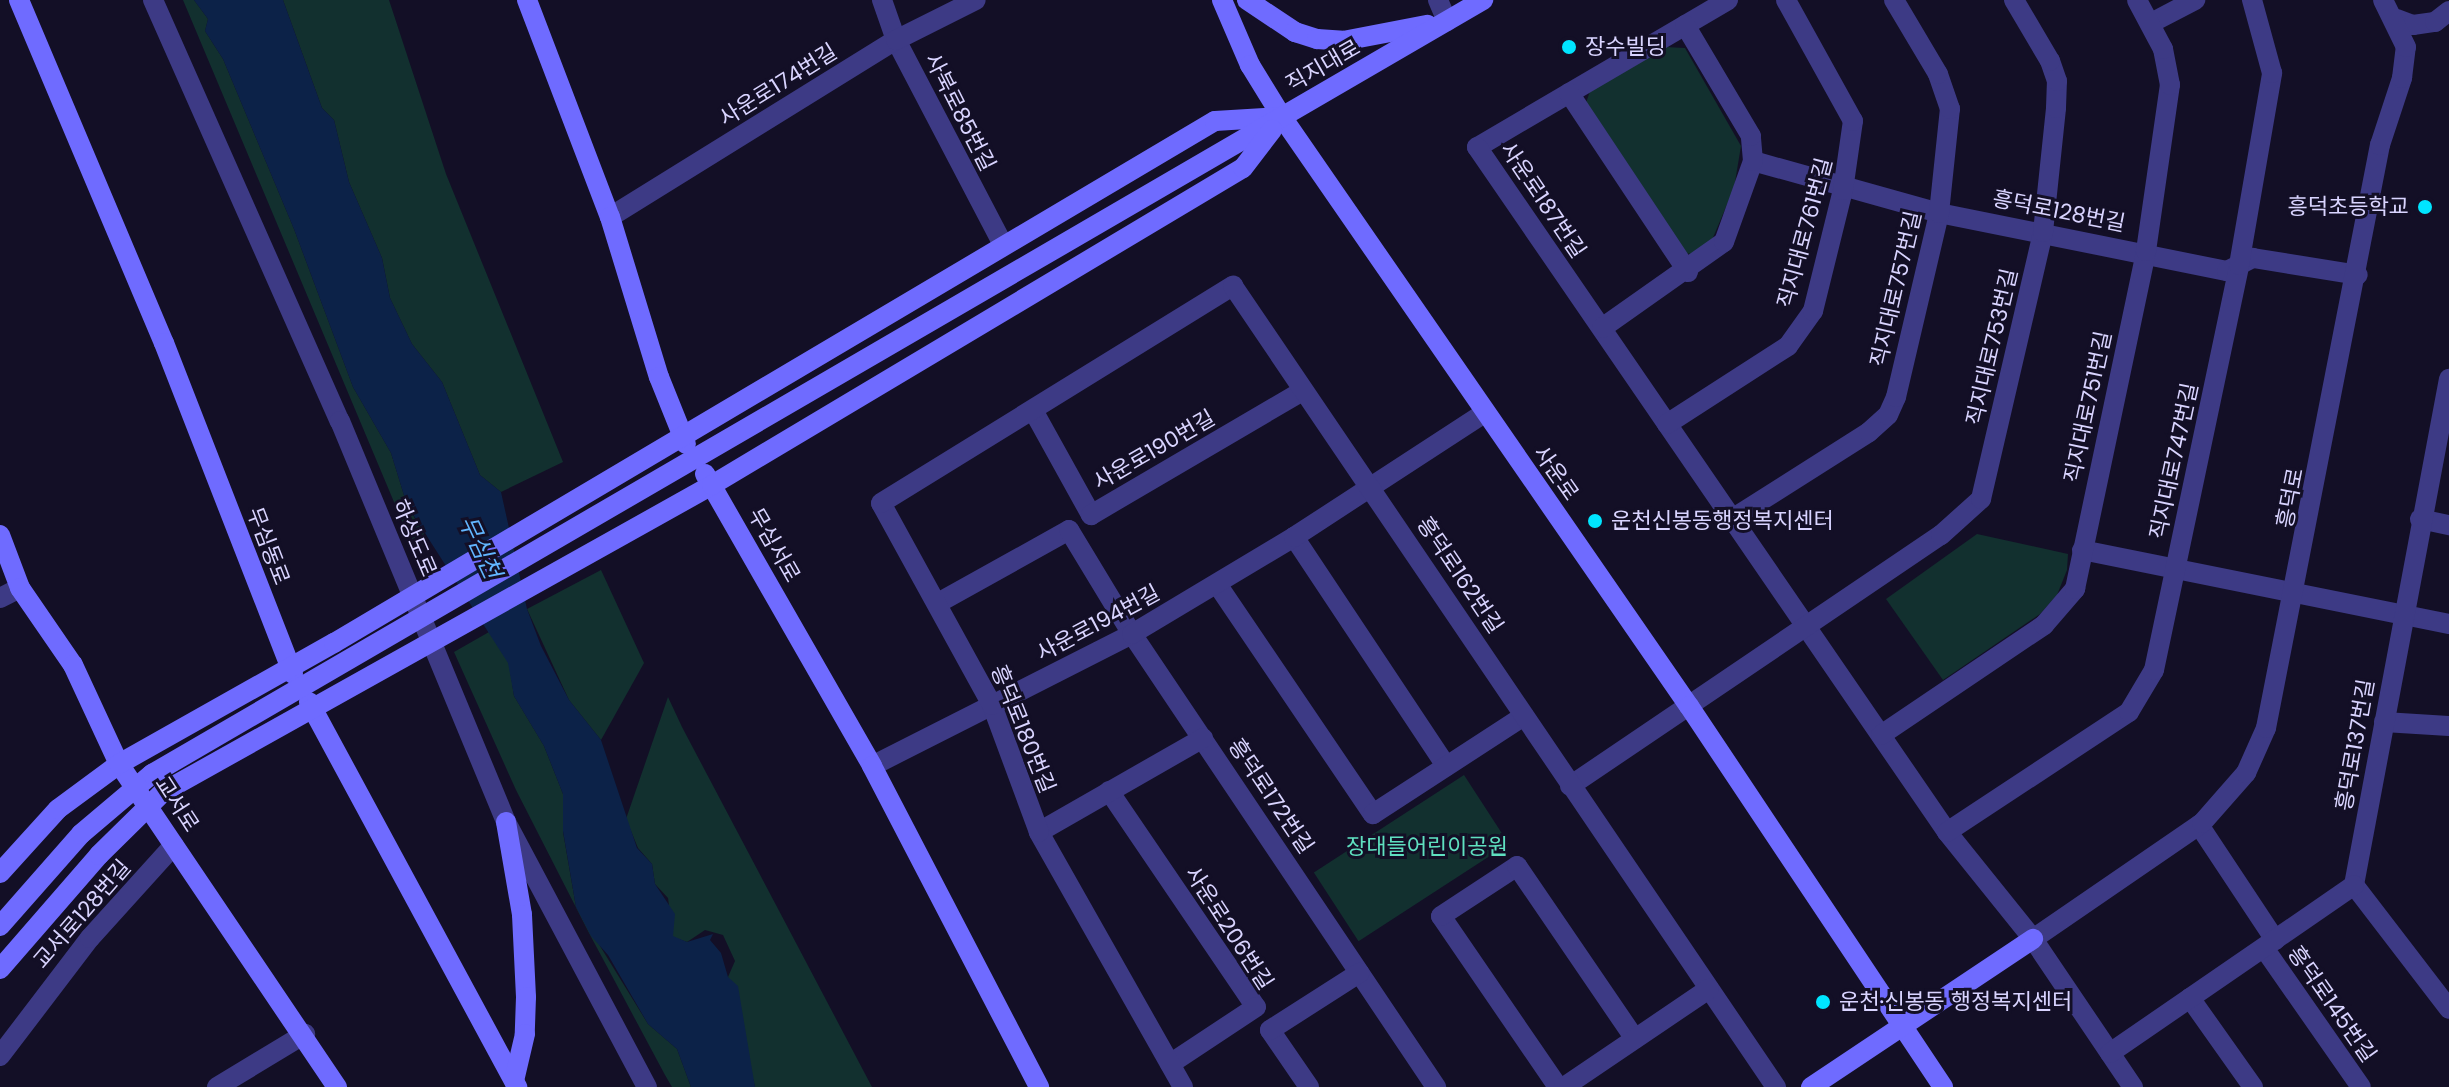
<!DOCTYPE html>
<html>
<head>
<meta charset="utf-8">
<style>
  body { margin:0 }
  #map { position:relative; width:2449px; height:1087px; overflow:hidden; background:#130f26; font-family:Poppins,"Noto Sans KR",sans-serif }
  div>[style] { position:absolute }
  .green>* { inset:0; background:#12302f; transform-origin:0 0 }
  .water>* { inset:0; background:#0c2248 }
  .street>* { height:20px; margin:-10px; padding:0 10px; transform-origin:10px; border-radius:10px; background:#3d3a85 }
  .secondary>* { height:20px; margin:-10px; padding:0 10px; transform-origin:10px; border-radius:10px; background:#6f6bff }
  .dots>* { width:22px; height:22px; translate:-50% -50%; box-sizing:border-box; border:4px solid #130f26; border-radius:50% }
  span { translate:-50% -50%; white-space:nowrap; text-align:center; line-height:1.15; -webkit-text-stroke:6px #130f26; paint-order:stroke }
  .poi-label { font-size:22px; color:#d9d4ff }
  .left { translate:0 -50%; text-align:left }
  .right { translate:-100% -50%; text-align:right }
  .street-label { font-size:22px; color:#d9d4ff }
  .park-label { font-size:22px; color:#5fe0c0 }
  .water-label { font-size:24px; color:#62b6ff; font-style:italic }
</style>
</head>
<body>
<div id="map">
  <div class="green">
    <i style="clip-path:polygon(183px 0,194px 0,208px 19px,205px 31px,223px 59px,294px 229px,353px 387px,391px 453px,407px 505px,429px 542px,415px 552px)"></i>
    <i style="clip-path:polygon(283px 0,389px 0,446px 174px,563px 462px,501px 492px,480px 475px,442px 382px,412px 344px,390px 298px,382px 258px,349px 182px,334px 120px,322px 108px)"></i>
    <i style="clip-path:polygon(1665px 47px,1685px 48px,1741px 146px,1734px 188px,1712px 240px,1696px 254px,1679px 253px,1584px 109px,1590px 91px)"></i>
    <i style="clip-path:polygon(1977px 534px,2068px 554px,2067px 570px,2057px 595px,2040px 614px,1943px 680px,1886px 599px)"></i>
    <i style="clip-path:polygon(601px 570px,644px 663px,601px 740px,569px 700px,527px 609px)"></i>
    <i style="clip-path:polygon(489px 632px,509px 663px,514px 696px,544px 746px,563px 794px,563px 832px,576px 907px,648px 1024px,677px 1049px,691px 1087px,672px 1087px,665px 1075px,589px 933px,516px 790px,454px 652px)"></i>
    <i style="clip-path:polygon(668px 697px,682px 727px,872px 1087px,755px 1087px,728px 977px,735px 961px,723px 935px,705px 930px,687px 942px,673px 937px,668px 898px,655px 884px,652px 864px,638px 848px,626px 819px)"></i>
    <i style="left:1464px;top:775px;width:82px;height:179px;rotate:57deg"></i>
  </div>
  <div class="water">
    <i style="clip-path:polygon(194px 0,283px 0,322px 108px,334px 120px,349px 182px,382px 258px,390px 298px,412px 344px,442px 382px,480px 475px,501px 492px,527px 609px,541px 646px,569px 700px,601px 740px,637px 848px,652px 864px,655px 884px,675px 914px,673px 936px,687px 942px,713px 934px,710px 940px,721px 953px,728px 977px,738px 986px,755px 1087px,691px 1087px,677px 1049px,648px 1024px,608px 955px,591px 936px,576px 907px,563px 831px,563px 794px,544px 746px,514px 696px,508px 663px,407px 505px,391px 453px,353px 387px,294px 229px,223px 59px,205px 31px,208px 19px)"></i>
  </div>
  <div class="street">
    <i style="left:153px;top:0;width:461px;rotate:66.1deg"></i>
    <i style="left:340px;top:421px;width:434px;rotate:67.5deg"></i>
    <i style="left:506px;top:822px;width:300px;rotate:62deg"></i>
    <i style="left:882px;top:0;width:42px;rotate:70.7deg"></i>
    <i style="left:896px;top:40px;width:229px;rotate:62.4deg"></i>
    <i style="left:1438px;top:0;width:23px;rotate:67deg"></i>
    <i style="left:1728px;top:0;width:291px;rotate:149.6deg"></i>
    <i style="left:1477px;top:147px;width:831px;rotate:55.54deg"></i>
    <i style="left:1947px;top:832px;width:137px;rotate:51.2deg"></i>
    <i style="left:2033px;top:939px;width:179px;rotate:56deg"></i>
    <i style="left:2397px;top:19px;width:17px;rotate:21deg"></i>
    <i style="left:2413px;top:25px;width:22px;rotate:-8deg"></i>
    <i style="left:2435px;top:22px;width:18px;rotate:-38deg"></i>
    <i style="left:2151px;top:23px;width:50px;rotate:-27.6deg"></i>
    <i style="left:1569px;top:93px;width:215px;rotate:56.4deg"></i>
    <i style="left:1753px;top:161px;width:193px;rotate:15.6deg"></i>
    <i style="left:1939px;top:213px;width:294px;rotate:11.4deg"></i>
    <i style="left:2227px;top:271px;width:29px;rotate:-27deg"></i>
    <i style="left:2253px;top:258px;width:106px;rotate:9.2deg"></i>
    <i style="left:610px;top:217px;width:336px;rotate:-31.8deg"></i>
    <i style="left:896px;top:40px;width:89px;rotate:-26.6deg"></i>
    <i style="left:1602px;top:328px;width:149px;rotate:-35.2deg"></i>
    <i style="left:1724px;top:242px;width:86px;rotate:-70.3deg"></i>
    <i style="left:1753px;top:161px;width:25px;rotate:-95deg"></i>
    <i style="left:1751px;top:136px;width:129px;rotate:-120.7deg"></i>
    <i style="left:1034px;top:412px;width:118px;rotate:61deg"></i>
    <i style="left:1091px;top:515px;width:245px;rotate:-30.4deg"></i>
    <i style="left:1667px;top:424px;width:144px;rotate:-32.8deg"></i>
    <i style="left:1788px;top:346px;width:43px;rotate:-54.5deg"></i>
    <i style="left:1813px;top:311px;width:125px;rotate:-76.1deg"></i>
    <i style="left:1843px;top:190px;width:70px;rotate:-81.8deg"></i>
    <i style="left:1853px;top:121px;width:138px;rotate:-119deg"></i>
    <i style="left:1732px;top:519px;width:162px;rotate:-32.4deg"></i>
    <i style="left:1869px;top:432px;width:25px;rotate:-42deg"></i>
    <i style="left:1888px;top:415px;width:20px;rotate:-66deg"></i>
    <i style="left:1896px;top:397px;width:189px;rotate:-76.8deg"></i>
    <i style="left:1939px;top:213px;width:105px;rotate:-84deg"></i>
    <i style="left:1950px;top:109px;width:37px;rotate:-109deg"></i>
    <i style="left:1938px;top:74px;width:86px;rotate:-120.7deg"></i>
    <i style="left:2420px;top:519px;width:30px;rotate:12deg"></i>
    <i style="left:1294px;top:537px;width:275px;rotate:56.4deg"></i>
    <i style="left:2082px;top:550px;width:374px;rotate:11.4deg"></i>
    <i style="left:1217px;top:584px;width:278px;rotate:55.9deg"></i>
    <i style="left:1373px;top:814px;width:180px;rotate:-33deg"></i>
    <i style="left:0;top:598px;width:22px;rotate:-27deg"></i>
    <i style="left:938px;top:603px;width:150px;rotate:-29.1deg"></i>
    <i style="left:1069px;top:530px;width:122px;rotate:58.8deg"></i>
    <i style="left:1132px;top:634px;width:546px;rotate:56.14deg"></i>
    <i style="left:2384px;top:722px;width:65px;rotate:3.5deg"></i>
    <i style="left:1881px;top:735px;width:197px;rotate:-34deg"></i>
    <i style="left:2044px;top:625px;width:48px;rotate:-49.3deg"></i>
    <i style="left:2075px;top:589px;width:345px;rotate:-78.1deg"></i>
    <i style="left:2146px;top:251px;width:168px;rotate:-81.8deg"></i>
    <i style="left:2170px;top:85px;width:37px;rotate:-101deg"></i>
    <i style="left:2163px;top:49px;width:55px;rotate:-118deg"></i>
    <i style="left:872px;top:766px;width:292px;rotate:-26.9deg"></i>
    <i style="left:1132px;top:634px;width:189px;rotate:-30.9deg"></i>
    <i style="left:1294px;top:537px;width:227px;rotate:-33.1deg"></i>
    <i style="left:1570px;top:786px;width:448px;rotate:-34.1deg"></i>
    <i style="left:1941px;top:535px;width:54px;rotate:-42deg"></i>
    <i style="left:1981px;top:499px;width:274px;rotate:-76.9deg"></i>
    <i style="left:2043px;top:232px;width:125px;rotate:-84deg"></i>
    <i style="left:2056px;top:108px;width:27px;rotate:-88deg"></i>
    <i style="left:2057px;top:81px;width:21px;rotate:-109deg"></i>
    <i style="left:2050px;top:61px;width:71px;rotate:-120.5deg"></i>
    <i style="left:1109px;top:791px;width:261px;rotate:55.8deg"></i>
    <i style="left:1256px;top:1007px;width:103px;rotate:146.5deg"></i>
    <i style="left:2199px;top:825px;width:138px;rotate:56.5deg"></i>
    <i style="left:1039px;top:832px;width:189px;rotate:-29.8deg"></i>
    <i style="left:1947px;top:832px;width:218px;rotate:-33.4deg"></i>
    <i style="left:2129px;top:712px;width:49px;rotate:-59.2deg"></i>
    <i style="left:2154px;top:670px;width:414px;rotate:-78.1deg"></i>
    <i style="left:2239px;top:265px;width:195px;rotate:-80.2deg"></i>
    <i style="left:2272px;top:73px;width:76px;rotate:-105.3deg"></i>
    <i style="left:2354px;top:885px;width:515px;rotate:-79.37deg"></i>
    <i style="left:2354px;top:885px;width:156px;rotate:52.5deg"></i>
    <i style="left:2033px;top:939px;width:205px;rotate:-34.5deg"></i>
    <i style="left:2202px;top:823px;width:67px;rotate:-48.7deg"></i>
    <i style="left:2246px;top:773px;width:49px;rotate:-66deg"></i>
    <i style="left:2266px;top:728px;width:594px;rotate:-78.94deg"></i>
    <i style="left:2380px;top:145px;width:71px;rotate:-71.8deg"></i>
    <i style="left:2402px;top:78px;width:31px;rotate:-83deg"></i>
    <i style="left:2406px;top:47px;width:52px;rotate:-116.1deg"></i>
    <i style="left:2264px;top:948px;width:169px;rotate:55.1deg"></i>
    <i style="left:2190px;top:998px;width:109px;rotate:54.7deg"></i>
    <i style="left:2110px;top:1053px;width:296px;rotate:-34.5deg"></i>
    <i style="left:0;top:1056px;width:148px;rotate:-52.7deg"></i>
    <i style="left:90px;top:938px;width:125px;rotate:-47.9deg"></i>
    <i style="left:217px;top:1087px;width:103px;rotate:-31.1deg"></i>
    <i style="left:1183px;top:1087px;width:293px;rotate:-119.5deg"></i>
    <i style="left:1039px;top:832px;width:135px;rotate:-110.3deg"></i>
    <i style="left:992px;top:705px;width:230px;rotate:-118.8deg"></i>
    <i style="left:881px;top:503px;width:414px;rotate:-31.7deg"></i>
    <i style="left:1233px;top:286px;width:968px;rotate:55.87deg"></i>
    <i style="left:1309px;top:1087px;width:69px;rotate:-124.4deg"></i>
    <i style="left:1270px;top:1030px;width:106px;rotate:-32.6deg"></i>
    <i style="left:1558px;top:1087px;width:207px;rotate:-124.4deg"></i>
    <i style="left:1441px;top:916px;width:91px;rotate:-33.3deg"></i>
    <i style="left:1517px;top:866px;width:209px;rotate:55.7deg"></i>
    <i style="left:1564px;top:1087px;width:175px;rotate:-34.1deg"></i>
  </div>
  <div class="secondary">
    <i style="left:19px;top:0;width:372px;rotate:67.1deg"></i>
    <i style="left:164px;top:343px;width:355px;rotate:68.7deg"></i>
    <i style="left:527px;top:0;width:232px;rotate:69.1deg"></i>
    <i style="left:610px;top:217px;width:167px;rotate:73deg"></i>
    <i style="left:659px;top:377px;width:72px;rotate:68.1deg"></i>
    <i style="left:1222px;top:0;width:71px;rotate:66.7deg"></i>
    <i style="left:1250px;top:65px;width:61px;rotate:58.4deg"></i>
    <i style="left:1282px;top:117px;width:716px;rotate:55.36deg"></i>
    <i style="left:1689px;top:706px;width:458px;rotate:56.3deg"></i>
    <i style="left:1247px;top:0;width:58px;rotate:33.7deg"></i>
    <i style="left:1295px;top:32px;width:23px;rotate:18deg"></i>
    <i style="left:1317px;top:39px;width:26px;rotate:4deg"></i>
    <i style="left:1343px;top:41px;width:86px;rotate:-10.8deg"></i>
    <i style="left:705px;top:474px;width:336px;rotate:60.2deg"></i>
    <i style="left:872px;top:766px;width:362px;rotate:62.5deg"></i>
    <i style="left:0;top:535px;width:57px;rotate:69.3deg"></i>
    <i style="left:20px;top:588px;width:93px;rotate:55.5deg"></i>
    <i style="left:73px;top:665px;width:109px;rotate:65.1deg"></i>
    <i style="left:119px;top:764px;width:390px;rotate:56deg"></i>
    <i style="left:309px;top:702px;width:438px;rotate:61.6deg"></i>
    <i style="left:506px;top:822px;width:94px;rotate:80.2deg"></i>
    <i style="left:522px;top:915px;width:82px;rotate:87.2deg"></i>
    <i style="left:526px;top:997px;width:37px;rotate:92deg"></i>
    <i style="left:525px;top:1034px;width:48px;rotate:103.2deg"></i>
    <i style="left:0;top:873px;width:86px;rotate:-47.8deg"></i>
    <i style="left:58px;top:809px;width:76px;rotate:-36.4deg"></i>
    <i style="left:119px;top:764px;width:247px;rotate:-29.4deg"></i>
    <i style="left:334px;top:643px;width:1024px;rotate:-30.65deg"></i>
    <i style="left:1215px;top:121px;width:63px;rotate:-3.6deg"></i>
    <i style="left:0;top:926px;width:123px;rotate:-48.6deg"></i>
    <i style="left:81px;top:834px;width:93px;rotate:-40.2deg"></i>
    <i style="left:152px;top:774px;width:1540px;rotate:-30.18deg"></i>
    <i style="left:0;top:969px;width:151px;rotate:-49deg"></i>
    <i style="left:99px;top:855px;width:90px;rotate:-44.5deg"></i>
    <i style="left:163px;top:792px;width:629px;rotate:-29.21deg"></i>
    <i style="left:712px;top:485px;width:618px;rotate:-30.84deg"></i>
    <i style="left:1243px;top:168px;width:48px;rotate:-52.7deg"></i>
    <i style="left:1811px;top:1087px;width:267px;rotate:-33.7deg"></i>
  </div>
  <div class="dots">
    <i style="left:1569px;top:47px;background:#00e5ff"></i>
    <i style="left:2425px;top:207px;background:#00e5ff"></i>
    <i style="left:1595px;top:521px;background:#00e5ff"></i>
    <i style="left:1823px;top:1002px;background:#00e5ff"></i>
  </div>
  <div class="poi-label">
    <span class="left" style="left:1585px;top:47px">장수빌딩</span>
    <span class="right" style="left:2409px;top:207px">흥덕초등학교</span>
    <span class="left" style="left:1611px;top:521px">운천신봉동행정복지센터</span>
    <span class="left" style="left:1839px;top:1002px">운천·신봉동 행정복지센터</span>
  </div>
  <div class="street-label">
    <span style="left:1323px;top:66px;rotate:-30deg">직지대로</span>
    <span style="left:778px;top:85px;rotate:-32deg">사운로174번길</span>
    <span style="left:960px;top:112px;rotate:63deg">사북로85번길</span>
    <span style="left:1543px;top:200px;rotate:56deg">사운로187번길</span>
    <span style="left:2059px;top:211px;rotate:11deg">흥덕로128번길</span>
    <span style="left:1805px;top:233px;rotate:-75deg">직지대로761번길</span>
    <span style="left:1896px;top:289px;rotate:-77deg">직지대로757번길</span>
    <span style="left:1992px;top:347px;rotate:-77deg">직지대로753번길</span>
    <span style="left:2088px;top:407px;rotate:-78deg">직지대로751번길</span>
    <span style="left:1154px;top:450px;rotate:-30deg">사운로190번길</span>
    <span style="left:2174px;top:461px;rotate:-78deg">직지대로747번길</span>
    <span style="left:1556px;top:473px;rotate:55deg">사운로</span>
    <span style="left:2290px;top:498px;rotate:-79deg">흥덕로</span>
    <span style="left:414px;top:538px;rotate:67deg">하상도로</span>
    <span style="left:774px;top:545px;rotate:60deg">무심서로</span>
    <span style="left:268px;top:546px;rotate:69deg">무심동로</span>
    <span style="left:1460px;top:575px;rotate:56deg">흥덕로162번길</span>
    <span style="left:1098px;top:623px;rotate:-28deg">사운로194번길</span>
    <span style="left:1023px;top:729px;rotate:68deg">흥덕로180번길</span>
    <span style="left:2355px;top:745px;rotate:-80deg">흥덕로137번길</span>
    <span style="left:1271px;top:796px;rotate:56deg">흥덕로172번길</span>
    <span style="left:177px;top:804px;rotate:57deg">교서로</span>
    <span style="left:82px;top:914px;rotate:-49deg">교서로128번길</span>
    <span style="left:1229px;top:928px;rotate:57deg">사운로206번길</span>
    <span style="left:2332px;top:1004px;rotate:55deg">흥덕로145번길</span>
  </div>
  <div class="park-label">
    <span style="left:1427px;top:847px">장대들어린이공원</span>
  </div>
  <div class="water-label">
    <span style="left:480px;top:547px;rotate:65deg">무심천</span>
  </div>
</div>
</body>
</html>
